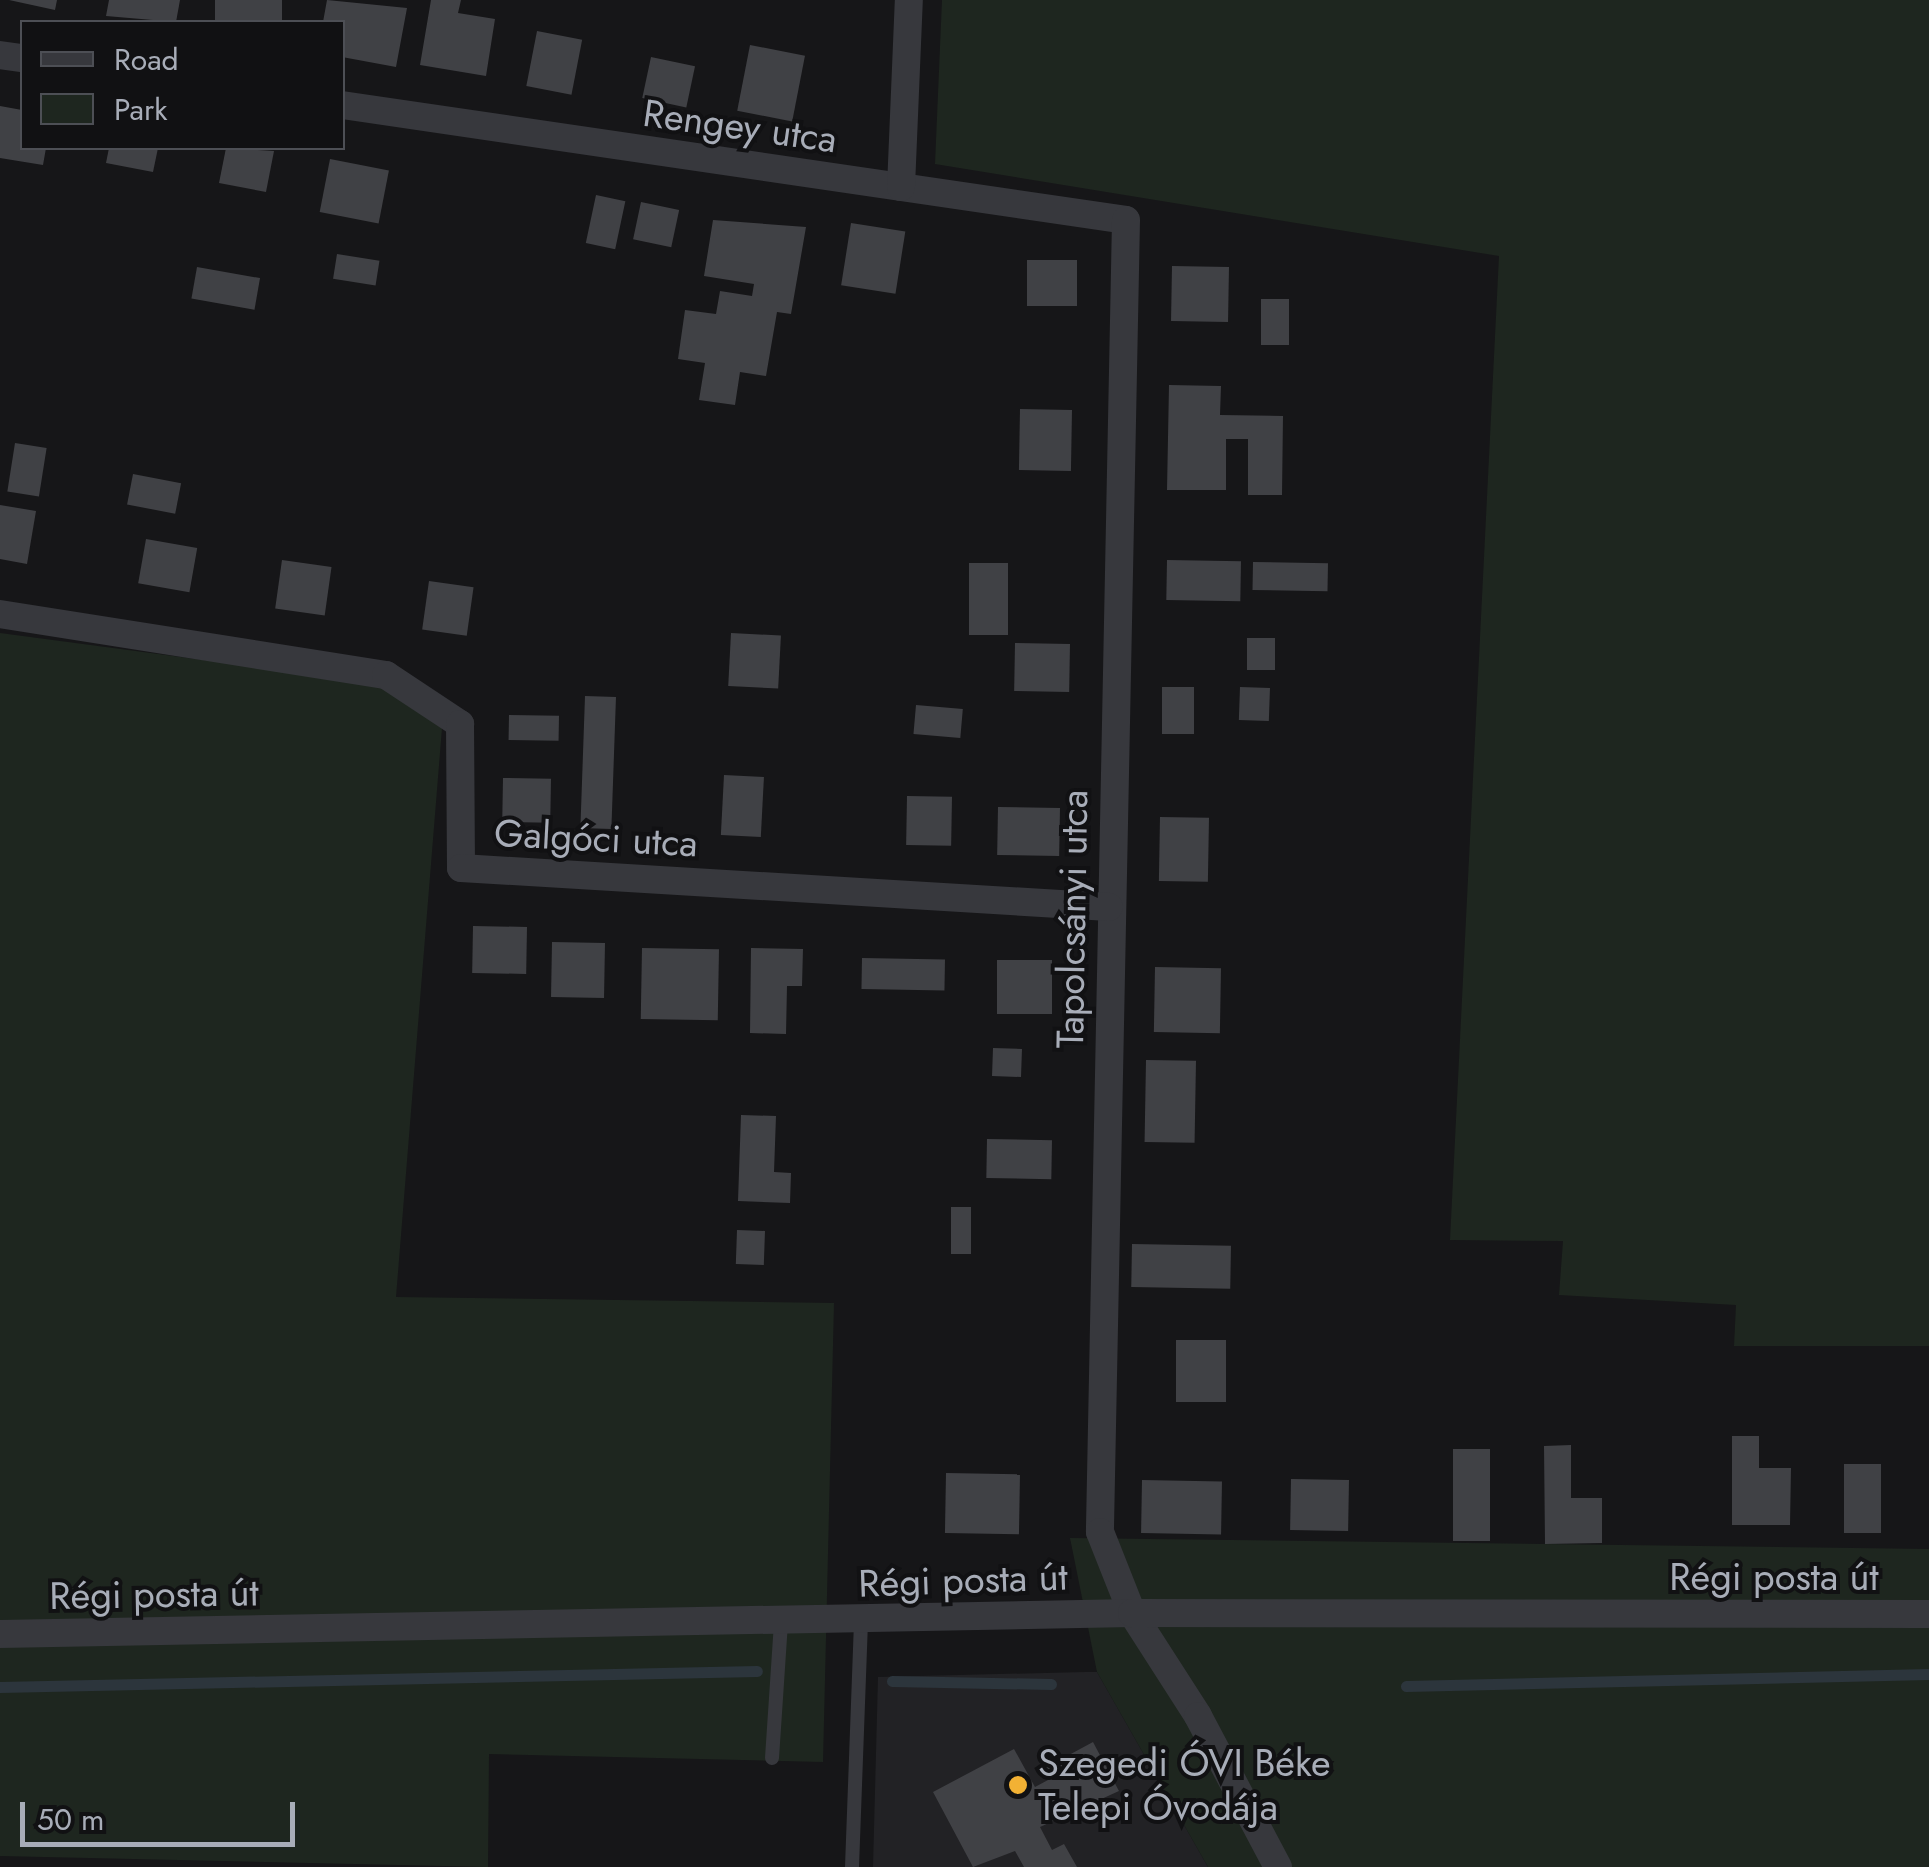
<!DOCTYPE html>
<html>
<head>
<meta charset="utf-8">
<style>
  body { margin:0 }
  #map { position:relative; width:1929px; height:1867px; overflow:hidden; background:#161618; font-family:Jost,sans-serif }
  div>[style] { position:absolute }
  .built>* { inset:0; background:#222225 }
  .green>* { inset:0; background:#1e261f }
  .stream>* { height:11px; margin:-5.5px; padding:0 5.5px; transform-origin:5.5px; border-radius:5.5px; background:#2c353c }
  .building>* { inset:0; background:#404145; transform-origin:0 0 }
  .service>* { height:14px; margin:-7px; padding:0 7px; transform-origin:7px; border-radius:7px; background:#37383d }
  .minor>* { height:28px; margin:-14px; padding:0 14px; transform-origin:14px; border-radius:14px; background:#37383d }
  .dots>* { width:28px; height:28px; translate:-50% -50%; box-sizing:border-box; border:5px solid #111113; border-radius:50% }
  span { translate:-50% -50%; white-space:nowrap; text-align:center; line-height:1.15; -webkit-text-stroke:8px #111113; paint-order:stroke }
  .street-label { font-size:38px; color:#a8adb8 }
  .poi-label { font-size:38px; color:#a8adb8 }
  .left { translate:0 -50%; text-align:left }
  .legend { position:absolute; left:20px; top:20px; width:325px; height:130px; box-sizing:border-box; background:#111113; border:2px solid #4d4f55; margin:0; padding:12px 18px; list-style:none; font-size:30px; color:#a8adb8 }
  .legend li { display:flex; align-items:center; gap:20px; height:50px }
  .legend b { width:50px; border:2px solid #4d4f55 }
  .scale { position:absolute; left:20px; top:1802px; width:275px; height:45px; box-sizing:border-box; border:5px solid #a8adb8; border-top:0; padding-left:12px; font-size:30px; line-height:35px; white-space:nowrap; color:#a8adb8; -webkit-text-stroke:8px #111113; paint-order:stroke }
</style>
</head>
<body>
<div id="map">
  <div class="built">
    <i style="clip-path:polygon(1085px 1672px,1097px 1672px,1208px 1867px,873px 1867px,878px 1677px)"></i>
  </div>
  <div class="green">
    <i style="clip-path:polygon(942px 0,1929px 0,1929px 1346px,1734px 1346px,1736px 1305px,1559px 1295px,1563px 1241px,1450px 1240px,1499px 256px,935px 164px)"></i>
    <i style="clip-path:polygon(0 633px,376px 683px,442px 728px,396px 1297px,834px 1303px,823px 1762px,489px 1754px,488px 1867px,0 1856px)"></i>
    <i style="clip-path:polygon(1070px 1538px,1929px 1549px,1929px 1867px,1208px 1867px,1097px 1672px)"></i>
  </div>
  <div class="stream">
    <i style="left:892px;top:1681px;width:159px;rotate:1.1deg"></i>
    <i style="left:1406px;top:1686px;width:523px;rotate:-1.31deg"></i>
    <i style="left:0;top:1687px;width:757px;rotate:-1.21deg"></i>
  </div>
  <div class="building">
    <i style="clip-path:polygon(9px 0,57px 0,55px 10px)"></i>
    <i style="clip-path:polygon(109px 0,180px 0,176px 22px,106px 16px)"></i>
    <i style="left:215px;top:0;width:67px;height:23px"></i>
    <i style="clip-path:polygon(327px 0,407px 8px,396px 67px,342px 57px,342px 22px,323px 22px)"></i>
    <i style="clip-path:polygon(431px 0,461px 0,458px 13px,495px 19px,486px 76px,420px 65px)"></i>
    <i style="left:537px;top:31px;width:46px;height:56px;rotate:11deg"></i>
    <i style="left:750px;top:45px;width:56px;height:67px;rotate:11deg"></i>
    <i style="left:651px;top:57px;width:45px;height:42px;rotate:12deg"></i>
    <i style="clip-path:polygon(0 106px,22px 110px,22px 148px,46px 148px,43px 165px,0 158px)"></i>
    <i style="clip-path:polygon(109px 148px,158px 148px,153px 172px,106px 163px)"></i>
    <i style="clip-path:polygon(226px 148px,274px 151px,266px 192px,219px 183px)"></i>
    <i style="left:330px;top:159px;width:60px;height:54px;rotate:11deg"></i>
    <i style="left:596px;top:195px;width:30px;height:49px;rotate:12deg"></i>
    <i style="left:641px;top:202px;width:39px;height:38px;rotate:12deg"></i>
    <i style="clip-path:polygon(713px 220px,806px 227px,791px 314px,777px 312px,766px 376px,740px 372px,735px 405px,699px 400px,705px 363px,678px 359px,685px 310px,716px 314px,720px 291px,752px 296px,754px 284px,704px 276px)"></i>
    <i style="left:851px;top:223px;width:55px;height:63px;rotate:9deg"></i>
    <i style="left:337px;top:254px;width:43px;height:25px;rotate:9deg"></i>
    <i style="left:1027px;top:260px;width:50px;height:46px"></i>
    <i style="left:1172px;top:266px;width:57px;height:55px;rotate:1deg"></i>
    <i style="left:197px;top:267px;width:64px;height:32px;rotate:10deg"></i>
    <i style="left:1261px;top:299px;width:28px;height:46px"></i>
    <i style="clip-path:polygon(1169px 385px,1221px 386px,1220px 415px,1283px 416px,1282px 495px,1248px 495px,1248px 439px,1226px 439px,1226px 490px,1167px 490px)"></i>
    <i style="left:1020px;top:409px;width:52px;height:61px;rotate:1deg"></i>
    <i style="left:15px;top:443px;width:32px;height:49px;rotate:9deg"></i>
    <i style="left:133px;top:474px;width:49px;height:31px;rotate:11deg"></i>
    <i style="clip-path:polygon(0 505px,36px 511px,27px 564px,0 559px)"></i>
    <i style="left:146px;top:539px;width:52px;height:45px;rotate:10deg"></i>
    <i style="left:282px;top:560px;width:50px;height:49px;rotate:8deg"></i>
    <i style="left:1167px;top:560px;width:74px;height:40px;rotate:1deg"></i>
    <i style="left:1253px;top:562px;width:75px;height:28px;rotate:1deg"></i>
    <i style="left:969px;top:563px;width:39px;height:72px"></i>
    <i style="left:429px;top:581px;width:45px;height:49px;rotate:8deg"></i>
    <i style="left:731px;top:633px;width:50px;height:53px;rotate:3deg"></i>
    <i style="left:1247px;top:638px;width:28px;height:32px"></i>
    <i style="left:1015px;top:643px;width:55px;height:48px;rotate:1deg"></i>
    <i style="left:1162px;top:687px;width:32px;height:47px"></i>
    <i style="left:1240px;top:687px;width:30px;height:33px;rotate:2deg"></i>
    <i style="left:585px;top:696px;width:31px;height:132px;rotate:2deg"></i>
    <i style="left:916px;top:705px;width:47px;height:29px;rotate:5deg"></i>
    <i style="left:509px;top:715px;width:50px;height:25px;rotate:1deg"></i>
    <i style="left:724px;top:775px;width:40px;height:60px;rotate:3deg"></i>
    <i style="left:503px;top:778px;width:48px;height:44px;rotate:1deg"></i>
    <i style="left:907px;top:796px;width:45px;height:49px;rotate:1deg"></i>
    <i style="left:998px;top:807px;width:62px;height:48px;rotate:1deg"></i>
    <i style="left:1160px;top:817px;width:49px;height:64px;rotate:1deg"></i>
    <i style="left:473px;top:926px;width:54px;height:47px;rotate:1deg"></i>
    <i style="left:552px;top:942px;width:53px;height:55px;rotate:1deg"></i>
    <i style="left:642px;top:948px;width:77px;height:71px;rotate:1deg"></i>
    <i style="clip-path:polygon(751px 948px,803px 949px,802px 986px,787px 986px,786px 1034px,750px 1033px)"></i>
    <i style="left:862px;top:958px;width:83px;height:31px;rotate:1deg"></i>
    <i style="left:997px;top:960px;width:55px;height:54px"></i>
    <i style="left:1155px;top:967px;width:66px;height:65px;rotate:1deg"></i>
    <i style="left:993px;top:1048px;width:29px;height:28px;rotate:2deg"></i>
    <i style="left:1146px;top:1060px;width:50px;height:82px;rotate:1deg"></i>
    <i style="clip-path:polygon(741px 1115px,776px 1116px,774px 1172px,791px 1173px,790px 1203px,738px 1201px)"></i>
    <i style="left:987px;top:1139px;width:65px;height:39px;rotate:1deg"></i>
    <i style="left:951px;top:1207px;width:20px;height:47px"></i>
    <i style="left:737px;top:1230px;width:28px;height:34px;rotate:2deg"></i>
    <i style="left:1132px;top:1244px;width:99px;height:43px;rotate:1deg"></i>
    <i style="left:1176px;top:1340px;width:50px;height:62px"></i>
    <i style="clip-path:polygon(1732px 1436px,1759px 1436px,1759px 1468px,1791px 1468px,1790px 1525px,1732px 1525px)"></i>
    <i style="clip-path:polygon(1571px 1445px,1571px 1498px,1602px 1498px,1602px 1543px,1545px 1544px,1544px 1446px)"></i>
    <i style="left:1453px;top:1449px;width:37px;height:92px"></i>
    <i style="left:1844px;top:1464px;width:37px;height:69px"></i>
    <i style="left:946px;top:1473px;width:74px;height:60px;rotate:1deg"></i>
    <i style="left:1291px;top:1479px;width:58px;height:51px;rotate:1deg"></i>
    <i style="left:1142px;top:1480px;width:80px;height:53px;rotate:1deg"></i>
    <i style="clip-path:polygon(1093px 1742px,1119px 1791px,1040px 1827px,1052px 1850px,1064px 1844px,1077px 1867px,1024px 1867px,1015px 1851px,973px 1867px,933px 1792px,1014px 1749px,1035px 1787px,1048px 1780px,1043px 1769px)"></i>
  </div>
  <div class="service">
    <i style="left:772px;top:1758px;width:135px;rotate:-86.2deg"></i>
    <i style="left:852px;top:1867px;width:247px;rotate:-87.9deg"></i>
  </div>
  <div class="minor">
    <i style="left:0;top:55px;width:22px;rotate:8deg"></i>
    <i style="left:342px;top:105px;width:792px;rotate:8.34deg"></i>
    <i style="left:1126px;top:220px;width:1312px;rotate:91.14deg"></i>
    <i style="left:1100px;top:1532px;width:87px;rotate:68.4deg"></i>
    <i style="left:1132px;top:1613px;width:122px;rotate:57.3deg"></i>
    <i style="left:1198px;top:1716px;width:171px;rotate:62.1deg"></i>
    <i style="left:901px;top:187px;width:187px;rotate:-87.6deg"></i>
    <i style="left:0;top:614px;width:391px;rotate:9deg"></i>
    <i style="left:386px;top:675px;width:89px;rotate:33.5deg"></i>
    <i style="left:460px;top:724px;width:144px;rotate:89.6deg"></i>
    <i style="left:461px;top:868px;width:649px;rotate:3.44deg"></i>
    <i style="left:0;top:1634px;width:1132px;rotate:-1.06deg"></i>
    <i style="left:1132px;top:1613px;width:797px;rotate:0.07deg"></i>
  </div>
  <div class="dots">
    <i style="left:1018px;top:1785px;background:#f2b134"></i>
  </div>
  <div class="street-label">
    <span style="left:740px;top:126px;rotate:8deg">Rengey utca</span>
    <span style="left:596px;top:838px;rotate:3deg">Galgóci utca</span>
    <span style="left:1072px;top:919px;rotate:-89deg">Tapolcsányi utca</span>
    <span style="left:1774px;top:1577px">Régi posta út</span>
    <span style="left:963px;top:1580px;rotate:-2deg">Régi posta út</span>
    <span style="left:154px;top:1594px;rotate:-1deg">Régi posta út</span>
  </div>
  <div class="poi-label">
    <span class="left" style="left:1038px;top:1785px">Szegedi ÓVI Béke<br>Telepi Óvodája</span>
  </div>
  <ul class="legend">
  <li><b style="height:12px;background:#37383d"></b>Road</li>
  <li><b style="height:28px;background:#1e261f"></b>Park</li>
  </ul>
  <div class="scale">50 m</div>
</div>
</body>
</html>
